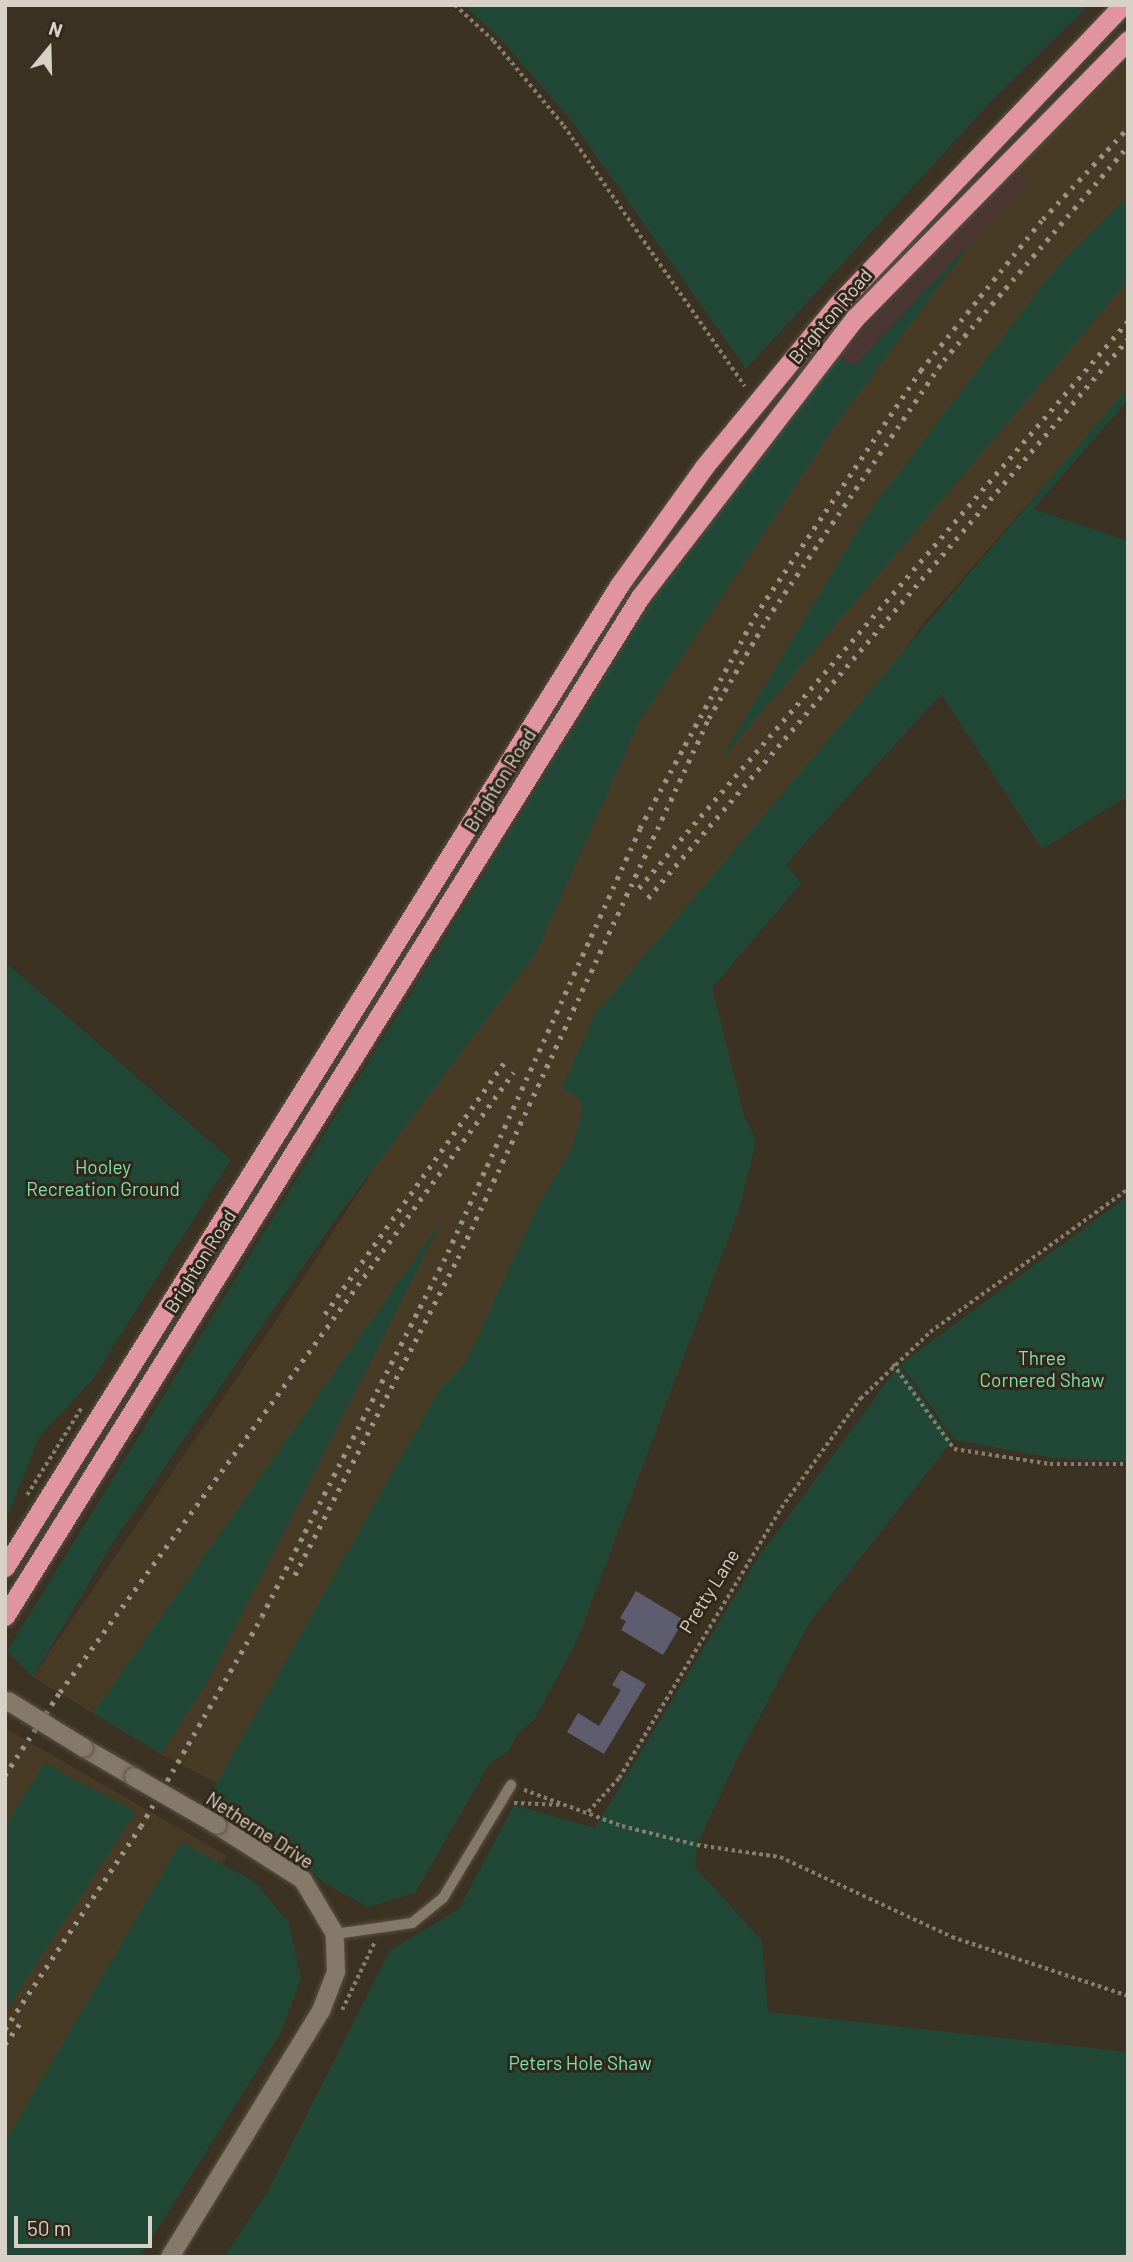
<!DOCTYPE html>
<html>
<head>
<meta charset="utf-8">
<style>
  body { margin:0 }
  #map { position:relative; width:1133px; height:2262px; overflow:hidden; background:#3c3223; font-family:Barlow,sans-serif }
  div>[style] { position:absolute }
  .commercial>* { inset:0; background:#4a3632 }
  .built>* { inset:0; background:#483b25 }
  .green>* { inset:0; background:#214837 }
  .building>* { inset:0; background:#5e5d6f }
  .path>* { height:3.5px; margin-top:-1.75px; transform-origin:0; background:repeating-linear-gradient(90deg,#857d70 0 3.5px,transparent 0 7px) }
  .roads { filter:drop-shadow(0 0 2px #595143) drop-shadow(0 0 2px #595143) }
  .service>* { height:10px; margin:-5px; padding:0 5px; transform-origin:5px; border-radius:5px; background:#857a69 }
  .minor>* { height:18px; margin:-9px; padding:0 9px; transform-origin:9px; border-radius:9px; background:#857a69 }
  .trunk>* { height:19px; margin:-9.5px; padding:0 9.5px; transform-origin:9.5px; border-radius:9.5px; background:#e0949d }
  .rail>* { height:5px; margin-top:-2.5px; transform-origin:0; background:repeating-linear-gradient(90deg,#9d958a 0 3.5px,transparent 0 10.5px) }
  .bridges { filter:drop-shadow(0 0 2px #595143) drop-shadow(0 0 2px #595143) }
  .minor-bridge>* { height:18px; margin:-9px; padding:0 9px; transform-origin:9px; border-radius:9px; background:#857a69 }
  span { translate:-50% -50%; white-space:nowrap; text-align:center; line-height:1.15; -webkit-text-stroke:6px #322819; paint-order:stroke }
  .street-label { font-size:19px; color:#d7d1c7 }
  .park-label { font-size:19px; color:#7be3b3 }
  .frame { position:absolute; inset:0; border:7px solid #d7d1c7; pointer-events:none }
  .north { position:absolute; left:14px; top:14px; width:70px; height:70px; -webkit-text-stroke:5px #322819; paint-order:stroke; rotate:19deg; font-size:19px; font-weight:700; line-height:28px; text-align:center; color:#d7d1c7 }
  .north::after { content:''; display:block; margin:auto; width:24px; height:32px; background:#d7d1c7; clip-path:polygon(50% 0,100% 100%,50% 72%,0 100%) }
  .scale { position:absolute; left:14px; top:2216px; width:138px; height:32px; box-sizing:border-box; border:4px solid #d7d1c7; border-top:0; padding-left:9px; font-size:21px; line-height:24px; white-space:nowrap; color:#d7d1c7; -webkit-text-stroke:5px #322819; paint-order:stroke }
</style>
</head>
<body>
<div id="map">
  <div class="commercial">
    <i style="clip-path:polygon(1011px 166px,1029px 182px,854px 366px,837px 358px)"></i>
  </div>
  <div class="built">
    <i style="clip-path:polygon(1128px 61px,1128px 391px,924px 622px,647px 1027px,257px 1804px,161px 1754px,33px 1677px,277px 1319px,517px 946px,630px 709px,854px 366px,1028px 182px,1011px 166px)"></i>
    <i style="clip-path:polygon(5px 1728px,227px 1856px,5px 2214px)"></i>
  </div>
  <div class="green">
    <i style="clip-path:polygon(464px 5px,1089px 5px,993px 99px,746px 369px,571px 120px,499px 37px)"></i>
    <i style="clip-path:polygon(1128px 196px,1128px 281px,719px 762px,868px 513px,1059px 264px)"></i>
    <i style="clip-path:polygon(974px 239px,834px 427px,638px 724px,535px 955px,340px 1213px,113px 1542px,33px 1677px,7px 1651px,648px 607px,837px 358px,855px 366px)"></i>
    <i style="clip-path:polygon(1128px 387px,1128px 400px,1033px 509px,1128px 541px,1128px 796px,1042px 849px,941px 694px,786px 864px,801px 883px,712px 988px,744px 1116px,756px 1141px,739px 1210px,577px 1641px,534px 1720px,518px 1733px,508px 1752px,490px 1763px,415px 1893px,368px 1907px,324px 1883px,296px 1856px,206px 1802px,438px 1392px,467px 1360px,538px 1206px,572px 1149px,583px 1109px,579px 1099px,562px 1088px,595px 1014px)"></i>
    <i style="clip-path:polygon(5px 962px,231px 1160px,92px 1380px,39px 1437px,5px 1522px)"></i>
    <i style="clip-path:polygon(1128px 1196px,1128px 1461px,1053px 1458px,955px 1440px,901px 1364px)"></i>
    <i style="clip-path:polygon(443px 1219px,206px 1685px,161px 1754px,93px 1713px)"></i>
    <i style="clip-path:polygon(899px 1365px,952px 1441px,809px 1623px,735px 1763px,697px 1845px,695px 1867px,762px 1941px,768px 2012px,1128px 2052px,1128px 2257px,224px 2257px,268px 2191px,390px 1950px,459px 1909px,514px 1805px,595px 1828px,758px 1558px)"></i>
    <i style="clip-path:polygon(44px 1763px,136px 1812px,5px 2012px,5px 1827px)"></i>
    <i style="clip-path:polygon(181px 1842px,255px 1882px,289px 1923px,301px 1979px,280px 2034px,140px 2257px,5px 2257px,5px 2142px)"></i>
  </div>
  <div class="building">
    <i style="clip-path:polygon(636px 1591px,684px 1620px,663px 1655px,621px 1630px,626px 1621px,620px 1618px)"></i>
    <i style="clip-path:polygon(621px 1670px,646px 1684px,604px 1754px,567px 1732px,578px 1713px,599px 1726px,621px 1690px,612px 1685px)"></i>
  </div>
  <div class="path">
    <i style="left:455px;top:5px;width:53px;rotate:42.7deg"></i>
    <i style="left:494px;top:41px;width:110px;rotate:50.5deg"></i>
    <i style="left:564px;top:126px;width:317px;rotate:55.2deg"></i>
    <i style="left:893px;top:1364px;width:105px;rotate:54.3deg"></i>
    <i style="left:954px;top:1449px;width:97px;rotate:8.9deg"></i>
    <i style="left:1050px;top:1464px;width:78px"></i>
    <i style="left:27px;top:1495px;width:104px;rotate:-58deg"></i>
    <i style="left:524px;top:1790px;width:104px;rotate:20.2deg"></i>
    <i style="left:622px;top:1826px;width:77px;rotate:14.2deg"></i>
    <i style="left:697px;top:1845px;width:84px;rotate:8.2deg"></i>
    <i style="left:780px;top:1857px;width:190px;rotate:24.9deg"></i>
    <i style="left:952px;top:1937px;width:186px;rotate:18.5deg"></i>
    <i style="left:514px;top:1803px;width:48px;rotate:2.4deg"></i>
    <i style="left:588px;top:1812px;width:46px;rotate:-47.6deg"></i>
    <i style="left:619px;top:1778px;width:315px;rotate:-59deg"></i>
    <i style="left:781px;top:1508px;width:135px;rotate:-54.1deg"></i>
    <i style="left:860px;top:1399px;width:97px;rotate:-43.7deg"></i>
    <i style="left:930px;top:1332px;width:244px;rotate:-35.8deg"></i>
    <i style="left:342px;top:2010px;width:76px;rotate:-64.4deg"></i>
  </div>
  <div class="roads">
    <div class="service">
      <i style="left:335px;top:1934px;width:78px;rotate:-8.1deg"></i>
      <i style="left:412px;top:1923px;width:40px;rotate:-39deg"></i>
      <i style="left:443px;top:1898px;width:132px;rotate:-59deg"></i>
    </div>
    <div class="minor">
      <i style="left:84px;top:1748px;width:58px;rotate:30.1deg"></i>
      <i style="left:170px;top:2257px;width:289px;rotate:-58.5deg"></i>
      <i style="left:321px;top:2011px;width:42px;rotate:-69deg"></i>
      <i style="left:336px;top:1972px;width:38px;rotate:-92deg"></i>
      <i style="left:335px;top:1934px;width:63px;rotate:-120.7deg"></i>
      <i style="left:303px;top:1880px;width:102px;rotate:-147.4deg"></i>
    </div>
    <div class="trunk">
      <i style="left:5px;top:1567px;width:1160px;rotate:-57.97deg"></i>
      <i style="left:620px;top:584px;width:144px;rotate:-54.3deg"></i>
      <i style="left:704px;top:467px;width:211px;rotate:-50.6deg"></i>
      <i style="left:838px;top:304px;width:413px;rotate:-46.4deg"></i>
      <i style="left:5px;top:1616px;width:1201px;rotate:-58.07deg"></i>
      <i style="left:640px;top:597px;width:352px;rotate:-52.4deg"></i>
      <i style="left:855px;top:318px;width:390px;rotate:-45.5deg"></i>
    </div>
  </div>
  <div class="rail">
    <i style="left:639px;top:888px;width:749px;rotate:-49.22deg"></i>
    <i style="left:648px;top:898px;width:737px;rotate:-49.35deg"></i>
    <i style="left:325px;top:1314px;width:308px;rotate:-54.5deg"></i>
    <i style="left:295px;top:1575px;width:356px;rotate:-62.8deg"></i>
    <i style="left:458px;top:1258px;width:595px;rotate:-65.07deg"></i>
    <i style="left:709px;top:718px;width:115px;rotate:-59.6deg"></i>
    <i style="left:767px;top:619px;width:314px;rotate:-55.7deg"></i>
    <i style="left:944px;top:360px;width:282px;rotate:-49.3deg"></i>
    <i style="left:5px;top:1775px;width:100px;rotate:-56.5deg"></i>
    <i style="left:60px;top:1692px;width:768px;rotate:-53.79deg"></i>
    <i style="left:5px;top:2029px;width:244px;rotate:-56.2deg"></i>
    <i style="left:141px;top:1826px;width:242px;rotate:-60deg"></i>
    <i style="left:262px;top:1616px;width:409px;rotate:-62.9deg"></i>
    <i style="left:448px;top:1252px;width:465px;rotate:-65.6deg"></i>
    <i style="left:640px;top:828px;width:241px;rotate:-61.5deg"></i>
    <i style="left:755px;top:616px;width:297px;rotate:-56deg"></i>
    <i style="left:921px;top:370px;width:194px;rotate:-51.1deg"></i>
    <i style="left:1043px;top:219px;width:125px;rotate:-47deg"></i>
    <i style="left:5px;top:2044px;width:27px;rotate:-54deg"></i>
  </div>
  <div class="bridges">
    <div class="minor-bridge">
      <i style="left:8px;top:1701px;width:89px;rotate:31.7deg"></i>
      <i style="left:134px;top:1777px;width:96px;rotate:30deg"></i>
    </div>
  </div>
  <div class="street-label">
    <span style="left:830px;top:316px;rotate:-50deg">Brighton Road</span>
    <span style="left:500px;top:780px;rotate:-58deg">Brighton Road</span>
    <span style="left:200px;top:1261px;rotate:-58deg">Brighton Road</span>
    <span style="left:709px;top:1591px;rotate:-58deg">Pretty Lane</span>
    <span style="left:260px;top:1830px;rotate:33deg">Netherne Drive</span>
  </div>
  <div class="park-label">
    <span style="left:103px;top:1178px">Hooley<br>Recreation Ground</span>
    <span style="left:1042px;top:1369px">Three<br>Cornered Shaw</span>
    <span style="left:580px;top:2063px">Peters Hole Shaw</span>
  </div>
  <div class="frame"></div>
  <div class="north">N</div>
  <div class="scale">50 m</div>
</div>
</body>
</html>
